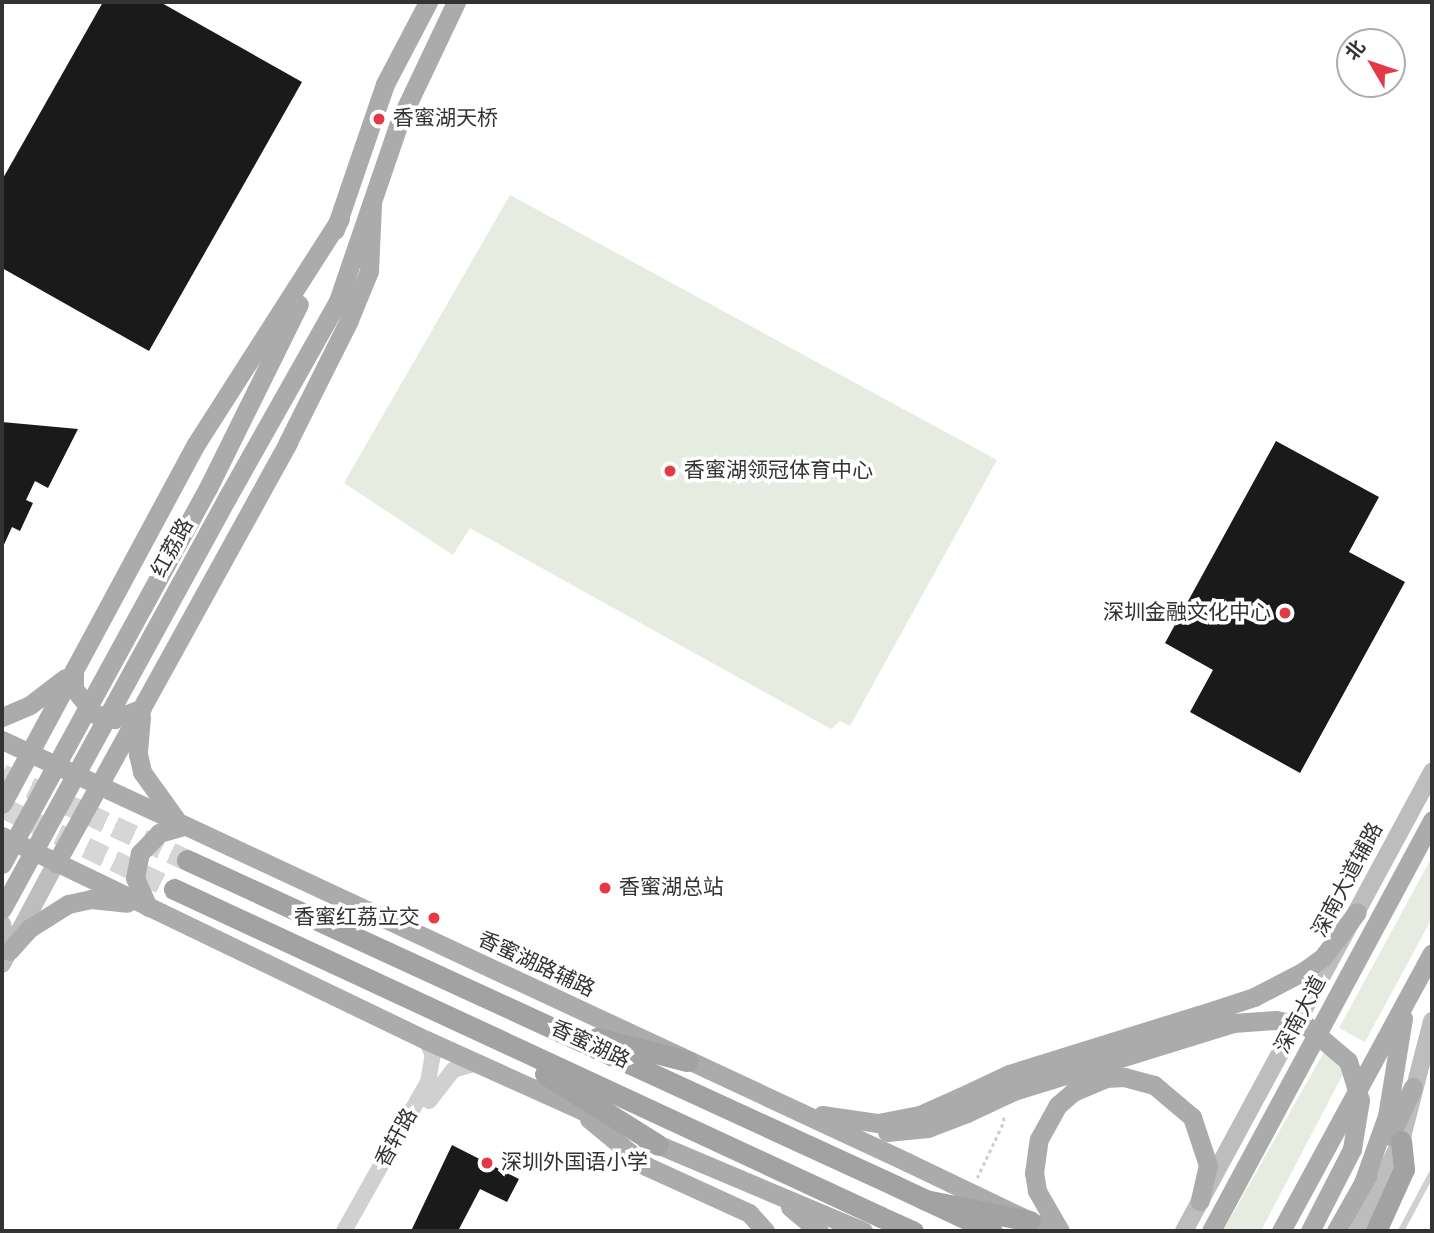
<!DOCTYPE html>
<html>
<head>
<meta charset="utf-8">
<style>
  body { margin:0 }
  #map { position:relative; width:1434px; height:1233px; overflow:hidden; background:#fff; font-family:"Sofia Sans Condensed","Noto Sans SC",sans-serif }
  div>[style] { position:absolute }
  .green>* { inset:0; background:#e6ecdf }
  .building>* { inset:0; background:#1a1a1a }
  .trunk-tunnel>* { height:21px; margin-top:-10.5px; transform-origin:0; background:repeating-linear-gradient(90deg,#d6d6d6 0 21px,transparent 0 31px) }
  .path>* { height:2.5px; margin-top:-1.25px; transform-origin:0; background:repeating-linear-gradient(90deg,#cdcdcd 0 3.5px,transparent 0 7px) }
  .service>* { height:6px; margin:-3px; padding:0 3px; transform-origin:3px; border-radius:3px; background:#d0d0d0 }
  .tertiary>* { height:16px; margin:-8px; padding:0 8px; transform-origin:8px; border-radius:8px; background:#d0d0d0 }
  .secondary>* { height:18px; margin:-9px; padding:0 9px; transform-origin:9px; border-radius:9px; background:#bdbdbd }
  .primary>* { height:19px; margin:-9.5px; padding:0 9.5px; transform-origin:9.5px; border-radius:9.5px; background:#ababab }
  .trunk>* { height:21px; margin:-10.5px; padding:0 10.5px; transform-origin:10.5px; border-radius:10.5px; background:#a2a2a2 }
  .primary-bridge>* { height:19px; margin:-9.5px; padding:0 9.5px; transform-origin:9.5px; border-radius:9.5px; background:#ababab }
  .trunk-bridge>* { height:21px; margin:-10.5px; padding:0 10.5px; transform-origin:10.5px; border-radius:10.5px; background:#a2a2a2 }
  .dots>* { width:19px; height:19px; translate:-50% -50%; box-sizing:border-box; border:4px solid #fff; border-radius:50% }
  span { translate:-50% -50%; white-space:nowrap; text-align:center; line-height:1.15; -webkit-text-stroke:7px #fff; paint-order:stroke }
  .poi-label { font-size:21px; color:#333 }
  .left { translate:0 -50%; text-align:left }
  .right { translate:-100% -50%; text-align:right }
  .street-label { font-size:21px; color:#333 }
  .frame { position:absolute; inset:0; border:4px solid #333; pointer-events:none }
  .north { position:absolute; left:1336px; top:28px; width:70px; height:70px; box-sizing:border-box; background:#fff; border:2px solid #adadad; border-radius:50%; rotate:309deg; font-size:19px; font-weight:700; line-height:28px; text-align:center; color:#333 }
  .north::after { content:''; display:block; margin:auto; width:24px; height:32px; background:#e63946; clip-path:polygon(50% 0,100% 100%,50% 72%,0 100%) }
</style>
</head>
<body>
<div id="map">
  <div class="green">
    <i style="clip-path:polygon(510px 195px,997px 460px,850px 726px,840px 721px,831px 729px,470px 528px,453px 555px,344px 483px)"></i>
    <i style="clip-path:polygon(1432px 857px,1432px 918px,1365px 1042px,1339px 1028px)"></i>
    <i style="clip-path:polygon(1329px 1043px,1352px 1057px,1261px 1231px,1223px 1231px)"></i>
  </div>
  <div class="building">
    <i style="clip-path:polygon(103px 2px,160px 2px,302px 82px,149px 351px,2px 268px,2px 180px)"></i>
    <i style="clip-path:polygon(2px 422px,78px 429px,48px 488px,35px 481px,26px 500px,33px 503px,20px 531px,12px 527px,2px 549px)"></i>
    <i style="clip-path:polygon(1276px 441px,1379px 497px,1349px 552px,1405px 582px,1300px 773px,1190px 712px,1213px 670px,1165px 643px)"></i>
    <i style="clip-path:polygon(452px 1145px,519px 1179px,507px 1202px,480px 1189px,458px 1231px,411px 1231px)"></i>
  </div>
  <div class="trunk-tunnel">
    <i style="left:2px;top:774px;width:204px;rotate:24.9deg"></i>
    <i style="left:2px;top:807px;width:191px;rotate:25.5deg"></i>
  </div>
  <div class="path">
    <i style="left:977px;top:1178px;width:63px;rotate:-64.7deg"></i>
    <i style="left:1004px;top:1121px;width:7px;rotate:-106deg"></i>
  </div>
  <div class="service">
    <i style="left:1401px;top:1231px;width:66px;rotate:-61.9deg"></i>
  </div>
  <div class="tertiary">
    <i style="left:429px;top:1101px;width:39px;rotate:-52deg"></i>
    <i style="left:453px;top:1070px;width:25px;rotate:-16deg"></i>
    <i style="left:344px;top:1231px;width:171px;rotate:-60.6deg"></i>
    <i style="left:428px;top:1082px;width:27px;rotate:-80deg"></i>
    <i style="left:433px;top:1055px;width:17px;rotate:-115deg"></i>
  </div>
  <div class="secondary">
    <i style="left:2px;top:924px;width:28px;rotate:75deg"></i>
    <i style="left:2px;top:964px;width:115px;rotate:-61.9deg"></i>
    <i style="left:1184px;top:1231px;width:522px;rotate:-61.62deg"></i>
    <i style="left:1358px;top:1231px;width:100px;rotate:-64.5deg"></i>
    <i style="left:1401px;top:1141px;width:124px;rotate:-75.5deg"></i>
  </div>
  <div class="primary">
    <i style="left:335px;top:230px;width:154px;rotate:-71.1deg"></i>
    <i style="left:385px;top:84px;width:93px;rotate:-62.3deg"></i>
    <i style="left:208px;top:488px;width:205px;rotate:-63.7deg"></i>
    <i style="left:227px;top:498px;width:226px;rotate:-60.6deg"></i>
    <i style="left:338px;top:301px;width:191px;rotate:-71.1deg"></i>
    <i style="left:400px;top:120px;width:131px;rotate:-64.6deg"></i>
    <i style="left:74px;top:670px;width:19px;rotate:90deg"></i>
    <i style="left:74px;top:689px;width:33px;rotate:50deg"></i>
    <i style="left:95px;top:714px;width:20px;rotate:15deg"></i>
    <i style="left:114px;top:719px;width:30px;rotate:-21deg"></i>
    <i style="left:2px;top:717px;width:30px;rotate:-23deg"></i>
    <i style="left:30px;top:705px;width:44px;rotate:-37.6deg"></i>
    <i style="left:141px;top:717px;width:37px;rotate:95deg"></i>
    <i style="left:138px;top:754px;width:18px;rotate:77deg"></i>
    <i style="left:142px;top:772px;width:57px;rotate:54.3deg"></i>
    <i style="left:2px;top:740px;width:999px;rotate:25deg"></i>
    <i style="left:2px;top:804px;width:409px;rotate:-61.7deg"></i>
    <i style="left:196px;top:444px;width:267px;rotate:-57.4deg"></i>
    <i style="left:2px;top:836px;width:471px;rotate:25.7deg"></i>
    <i style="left:426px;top:1040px;width:204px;rotate:24.3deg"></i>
    <i style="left:56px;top:863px;width:481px;rotate:-61.1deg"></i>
    <i style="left:288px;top:442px;width:136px;rotate:-63.4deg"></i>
    <i style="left:349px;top:320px;width:53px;rotate:-67.8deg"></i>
    <i style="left:369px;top:271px;width:67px;rotate:-87.4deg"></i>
    <i style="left:148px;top:907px;width:32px;rotate:-114deg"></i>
    <i style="left:135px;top:878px;width:25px;rotate:-79deg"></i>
    <i style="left:140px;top:853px;width:28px;rotate:-46deg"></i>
    <i style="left:159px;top:833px;width:26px;rotate:-16deg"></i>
    <i style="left:9px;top:951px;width:31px;rotate:-48deg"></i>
    <i style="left:30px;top:928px;width:45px;rotate:-32.3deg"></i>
    <i style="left:68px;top:904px;width:24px;rotate:-12deg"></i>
    <i style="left:91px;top:899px;width:36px;rotate:6deg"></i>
    <i style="left:1199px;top:1015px;width:58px;rotate:-18.1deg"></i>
    <i style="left:1254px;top:997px;width:56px;rotate:-27.5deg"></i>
    <i style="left:1304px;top:971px;width:24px;rotate:-36deg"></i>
    <i style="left:1323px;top:957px;width:56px;rotate:-52.9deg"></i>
    <i style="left:822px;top:1115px;width:57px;rotate:8.1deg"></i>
    <i style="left:878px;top:1123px;width:43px;rotate:-10.8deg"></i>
    <i style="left:920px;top:1115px;width:44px;rotate:-24.2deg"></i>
    <i style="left:589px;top:1119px;width:74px;rotate:39.5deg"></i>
    <i style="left:646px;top:1166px;width:113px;rotate:24.5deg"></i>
    <i style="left:749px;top:1213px;width:24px;rotate:48deg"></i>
    <i style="left:887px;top:1132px;width:41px;rotate:-5.6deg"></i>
    <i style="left:928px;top:1128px;width:42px;rotate:-21deg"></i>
    <i style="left:1390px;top:1136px;width:54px;rotate:-64.9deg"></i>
    <i style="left:645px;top:1139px;width:237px;rotate:22.9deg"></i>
    <i style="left:1363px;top:1183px;width:71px;rotate:-70.3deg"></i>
    <i style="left:1387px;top:1116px;width:99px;rotate:-80.7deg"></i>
    <i style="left:790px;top:1207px;width:38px;rotate:40deg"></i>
    <i style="left:1060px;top:1231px;width:46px;rotate:-119.9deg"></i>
    <i style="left:1037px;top:1191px;width:18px;rotate:-99deg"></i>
    <i style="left:1034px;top:1173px;width:34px;rotate:-82deg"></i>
    <i style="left:1039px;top:1139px;width:39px;rotate:-61deg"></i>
    <i style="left:1058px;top:1105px;width:20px;rotate:-41deg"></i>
    <i style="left:1073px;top:1092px;width:36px;rotate:-23deg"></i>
    <i style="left:1106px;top:1078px;width:18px;rotate:-3deg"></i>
    <i style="left:1124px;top:1077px;width:31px;rotate:15deg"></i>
    <i style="left:1154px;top:1085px;width:50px;rotate:40.1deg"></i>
    <i style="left:1192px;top:1117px;width:51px;rotate:71.6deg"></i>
    <i style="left:1208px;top:1165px;width:37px;rotate:103deg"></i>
    <i style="left:1211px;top:1231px;width:467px;rotate:-61.7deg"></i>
    <i style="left:1281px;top:1231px;width:316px;rotate:-61.5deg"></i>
    <i style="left:1336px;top:1231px;width:65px;rotate:-60.7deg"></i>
  </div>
  <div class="trunk">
    <i style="left:187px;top:860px;width:780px;rotate:24.69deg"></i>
    <i style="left:174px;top:889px;width:779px;rotate:24.89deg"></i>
    <i style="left:597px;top:1038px;width:93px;rotate:14.3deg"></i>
    <i style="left:545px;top:1074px;width:133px;rotate:32.1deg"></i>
    <i style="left:1376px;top:1231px;width:68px;rotate:-65.7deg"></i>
    <i style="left:1404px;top:1169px;width:28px;rotate:-96deg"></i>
  </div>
  <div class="primary-bridge">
    <i style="left:2px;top:864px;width:429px;rotate:-61.3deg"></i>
    <i style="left:2px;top:909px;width:469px;rotate:-61.3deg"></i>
    <i style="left:960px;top:1097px;width:54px;rotate:-25.1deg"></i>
    <i style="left:1009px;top:1074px;width:199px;rotate:-17.3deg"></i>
    <i style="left:967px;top:1113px;width:52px;rotate:-25.1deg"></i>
    <i style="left:1014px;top:1091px;width:229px;rotate:-17.2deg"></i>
    <i style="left:1233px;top:1023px;width:43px;rotate:-4deg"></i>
    <i style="left:1276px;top:1020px;width:33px;rotate:12deg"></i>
    <i style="left:1308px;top:1027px;width:52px;rotate:40.4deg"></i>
    <i style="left:1348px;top:1061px;width:41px;rotate:72.9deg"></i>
    <i style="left:1360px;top:1100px;width:50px;rotate:99.3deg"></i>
    <i style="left:1352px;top:1149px;width:92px;rotate:117.1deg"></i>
    <i style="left:907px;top:1162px;width:160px;rotate:25.6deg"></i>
  </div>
  <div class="trunk-bridge">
    <i style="left:896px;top:1186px;width:106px;rotate:25.1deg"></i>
    <i style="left:925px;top:1200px;width:107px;rotate:11.3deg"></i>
    <i style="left:881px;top:1217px;width:35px;rotate:24deg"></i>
  </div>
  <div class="dots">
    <i style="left:379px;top:119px;background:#e63946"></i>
    <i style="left:670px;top:471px;background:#e63946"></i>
    <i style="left:1285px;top:613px;background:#e63946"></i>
    <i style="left:605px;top:888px;background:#e63946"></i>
    <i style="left:434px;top:918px;background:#e63946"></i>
    <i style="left:487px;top:1163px;background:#e63946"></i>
  </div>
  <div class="poi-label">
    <span class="left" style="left:393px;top:119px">香蜜湖天桥</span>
    <span class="left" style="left:684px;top:471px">香蜜湖领冠体育中心</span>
    <span class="right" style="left:1271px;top:613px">深圳金融文化中心</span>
    <span class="left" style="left:619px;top:888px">香蜜湖总站</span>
    <span class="right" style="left:420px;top:918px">香蜜红荔立交</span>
    <span class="left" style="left:501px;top:1163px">深圳外国语小学</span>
  </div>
  <div class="street-label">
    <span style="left:173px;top:548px;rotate:-61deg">红荔路</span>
    <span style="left:1348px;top:880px;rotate:-62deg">深南大道辅路</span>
    <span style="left:536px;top:965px;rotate:25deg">香蜜湖路辅路</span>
    <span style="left:1301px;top:1015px;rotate:-62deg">深南大道</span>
    <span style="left:590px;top:1045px;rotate:25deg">香蜜湖路</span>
    <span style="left:397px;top:1138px;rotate:-61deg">香轩路</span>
  </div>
  <div class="frame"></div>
  <div class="north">北</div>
</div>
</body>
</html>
